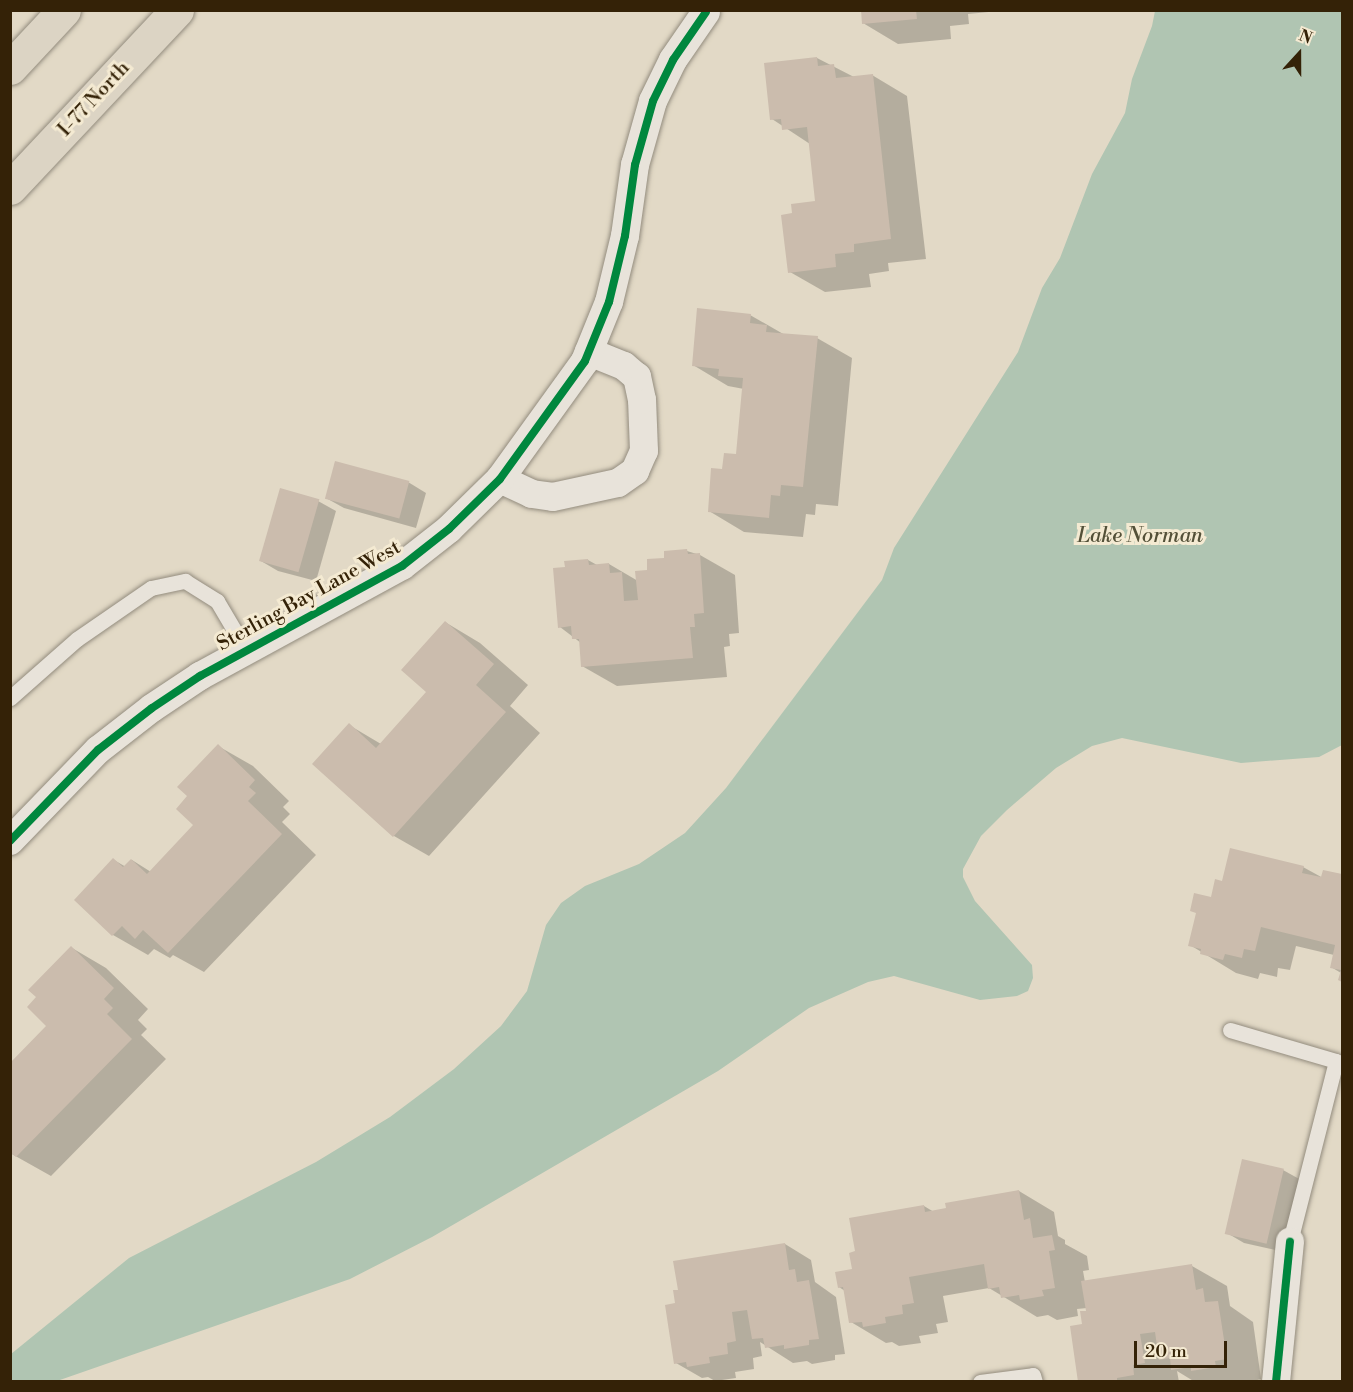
<!DOCTYPE html>
<html>
<head>
<meta charset="utf-8">
<style>
  body { margin:0 }
  #map { position:relative; width:1353px; height:1392px; overflow:hidden; background:#e2d9c6; font-family:"Libre Bodoni",serif }
  div>[style] { position:absolute }
  .water>* { inset:0; background:#b0c5b2 }
  .shadow>* { inset:0; background:#0003 }
  .building>* { inset:0; background:#cbbcad; transform-origin:0 0 }
  .roads { filter:drop-shadow(0 0 2px #938c7e) drop-shadow(0 0 2px #938c7e) }
  .service>* { height:15px; margin:-7.5px; padding:0 7.5px; transform-origin:7.5px; border-radius:7.5px; background:#e8e3da }
  .minor>* { height:28px; margin:-14px; padding:0 14px; transform-origin:14px; border-radius:14px; background:#e8e3da }
  .motorway>* { height:33px; margin:-16.5px; padding:0 16.5px; transform-origin:16.5px; border-radius:16.5px; background:#dcd4c4 }
  .cycleway>* { height:8px; margin:-4px; padding:0 4px; transform-origin:4px; border-radius:4px; background:#00873e }
  span { translate:-50% -50%; white-space:nowrap; text-align:center; line-height:1.15; -webkit-text-stroke:6px #f4ead2; paint-order:stroke }
  .street-label { font-size:20px; color:#342207 }
  .water-label { font-size:21px; color:#535038; font-style:italic }
  .frame { position:absolute; inset:0; border:12px solid #342207; pointer-events:none }
  .north { position:absolute; left:1269px; top:24px; width:60px; height:60px; -webkit-text-stroke:4px #f4ead2; paint-order:stroke; rotate:21deg; font-size:16px; font-weight:700; line-height:24px; text-align:center; color:#342207 }
  .north::after { content:''; display:block; margin:auto; width:21px; height:27px; background:#342207; clip-path:polygon(50% 0,100% 100%,50% 72%,0 100%) }
  .scale { position:absolute; left:1134px; top:1341px; width:93px; height:27px; box-sizing:border-box; border:3px solid #342207; border-top:0; padding-left:8px; font-size:18px; line-height:21px; white-space:nowrap; color:#342207; -webkit-text-stroke:4px #f4ead2; paint-order:stroke }
</style>
</head>
<body>
<div id="map">
  <div class="water">
    <i style="clip-path:polygon(1155px 11px,1342px 11px,1342px 745px,1319px 757px,1241px 763px,1122px 738px,1092px 746px,1056px 768px,1007px 810px,981px 836px,963px 869px,963px 877px,975px 901px,1032px 965px,1033px 978px,1028px 991px,1017px 996px,980px 1000px,894px 976px,868px 982px,809px 1008px,718px 1071px,432px 1237px,350px 1279px,57px 1381px,11px 1381px,11px 1354px,129px 1258px,316px 1162px,390px 1117px,454px 1069px,501px 1026px,527px 991px,546px 925px,561px 903px,585px 886px,639px 864px,685px 833px,726px 788px,882px 580px,894px 548px,1018px 352px,1042px 288px,1060px 258px,1092px 174px,1125px 113px,1132px 79px,1152px 26px)"></i>
  </div>
  <div class="shadow">
    <i style="clip-path:polygon(862px 10px,999px 10px,999px 11px,968px 14px,969px 24px,950px 26px,951px 39px,898px 44px,863px 23px)"></i>
    <i style="clip-path:polygon(817px 58px,854px 77px,872px 75px,907px 96px,926px 259px,888px 263px,889px 271px,869px 274px,871px 287px,825px 292px,790px 272px,794px 215px,817px 202px,810px 144px,772px 119px)"></i>
    <i style="clip-path:polygon(750px 315px,785px 335px,817px 338px,852px 358px,838px 506px,816px 504px,815px 515px,806px 514px,803px 537px,744px 532px,709px 511px,724px 470px,737px 456px,744px 389px,728px 386px,693px 365px)"></i>
    <i style="clip-path:polygon(408px 482px,426px 493px,416px 528px,344px 508px,326px 498px)"></i>
    <i style="clip-path:polygon(318px 501px,336px 511px,316px 581px,278px 571px,261px 561px)"></i>
    <i style="clip-path:polygon(687px 551px,700px 555px,735px 575px,739px 633px,729px 634px,730px 646px,724px 647px,727px 677px,617px 686px,582px 666px,581px 643px,560px 627px,566px 569px,588px 560px,597px 565px,609px 564px,638px 581px,666px 559px)"></i>
    <i style="clip-path:polygon(445px 622px,480px 643px,528px 685px,510px 706px,540px 733px,429px 856px,394px 836px,314px 764px,349px 725px,381px 744px,428px 692px)"></i>
    <i style="clip-path:polygon(218px 746px,253px 766px,289px 801px,283px 807px,290px 814px,282px 822px,316px 855px,204px 972px,173px 955px,170px 958px,154px 949px,148px 955px,113px 935px,114px 860px,126px 867px,132px 860px,151px 872px,195px 825px,189px 796px)"></i>
    <i style="clip-path:polygon(1303px 867px,1323px 878px,1324px 871px,1342px 876px,1342px 981px,1340px 980px,1341px 973px,1331px 967px,1334px 955px,1296px 946px,1290px 970px,1278px 968px,1277px 977px,1260px 973px,1258px 979px,1236px 973px,1190px 945px,1223px 882px)"></i>
    <i style="clip-path:polygon(72px 948px,106px 968px,148px 1009px,138px 1020px,147px 1029px,141px 1035px,166px 1059px,51px 1176px,10px 1153px,10px 1065px,49px 1026px)"></i>
    <i style="clip-path:polygon(1283px 1170px,1301px 1180px,1284px 1252px,1244px 1243px,1227px 1233px)"></i>
    <i style="clip-path:polygon(1019px 1191px,1054px 1212px,1058px 1236px,1065px 1240px,1065px 1244px,1087px 1256px,1089px 1270px,1083px 1271px,1085px 1282px,1192px 1266px,1227px 1286px,1230px 1306px,1253px 1322px,1261px 1379px,1250px 1382px,1195px 1382px,1177px 1371px,1179px 1382px,1080px 1382px,1087px 1308px,1077px 1309px,1078px 1316px,1057px 1320px,1048px 1315px,1037px 1317px,989px 1288px,943px 1296px,948px 1322px,936px 1324px,938px 1333px,919px 1336px,921px 1343px,899px 1346px,892px 1342px,886px 1343px,851px 1322px,845px 1291px,839px 1287px,854px 1270px,857px 1253px,851px 1219px,924px 1206px,934px 1212px)"></i>
    <i style="clip-path:polygon(785px 1244px,811px 1260px,815px 1282px,836px 1297px,845px 1354px,835px 1355px,835px 1360px,812px 1364px,807px 1361px,793px 1363px,760px 1342px,762px 1356px,753px 1358px,754px 1369px,735px 1372px,736px 1378px,715px 1381px,708px 1377px,702px 1378px,676px 1363px,676px 1304px)"></i>
  </div>
  <div class="building">
    <i style="clip-path:polygon(861px 10px,916px 10px,917px 19px,862px 24px)"></i>
    <i style="clip-path:polygon(817px 57px,818px 66px,834px 64px,836px 78px,873px 74px,891px 239px,854px 244px,854px 252px,835px 254px,836px 267px,788px 273px,781px 215px,792px 213px,791px 204px,815px 201px,807px 127px,782px 130px,781px 119px,770px 120px,764px 63px)"></i>
    <i style="clip-path:polygon(697px 308px,751px 314px,750px 323px,767px 325px,766px 332px,818px 336px,803px 487px,781px 485px,780px 496px,771px 495px,769px 518px,708px 512px,711px 468px,722px 469px,724px 453px,736px 454px,743px 378px,718px 376px,719px 369px,692px 366px)"></i>
    <i style="left:335px;top:461px;width:77px;height:39px;rotate:15deg"></i>
    <i style="left:280px;top:488px;width:41px;height:76px;rotate:16deg"></i>
    <i style="clip-path:polygon(687px 549px,688px 554px,700px 553px,704px 613px,694px 614px,695px 627px,690px 627px,693px 658px,581px 667px,579px 639px,572px 639px,571px 626px,558px 628px,553px 568px,565px 567px,564px 561px,588px 559px,589px 565px,609px 563px,610px 573px,622px 572px,624px 601px,638px 600px,635px 571px,647px 570px,647px 559px,664px 558px,664px 551px)"></i>
    <i style="clip-path:polygon(445px 621px,494px 664px,476px 685px,506px 712px,393px 837px,312px 764px,349px 723px,376px 748px,426px 692px,401px 670px)"></i>
    <i style="clip-path:polygon(218px 744px,255px 780px,249px 787px,256px 793px,248px 801px,282px 834px,168px 953px,143px 930px,135px 939px,122px 926px,112px 936px,74px 900px,113px 858px,123px 867px,131px 859px,147px 874px,193px 825px,176px 809px,187px 796px,177px 787px)"></i>
    <i style="clip-path:polygon(1230px 848px,1304px 866px,1302px 873px,1321px 877px,1323px 870px,1342px 874px,1342px 982px,1338px 980px,1341px 970px,1330px 968px,1335px 945px,1261px 927px,1255px 951px,1244px 949px,1242px 958px,1225px 954px,1223px 960px,1200px 954px,1201px 949px,1188px 946px,1196px 913px,1190px 911px,1194px 893px,1211px 897px,1215px 879px,1222px 881px)"></i>
    <i style="clip-path:polygon(71px 946px,114px 988px,104px 999px,113px 1008px,107px 1014px,132px 1039px,16px 1157px,10px 1152px,10px 1063px,46px 1026px,27px 1007px,36px 997px,28px 990px)"></i>
    <i style="left:1242px;top:1159px;width:43px;height:77px;rotate:13deg"></i>
    <i style="clip-path:polygon(1019px 1190px,1024px 1220px,1030px 1218px,1033px 1238px,1052px 1235px,1055px 1250px,1049px 1251px,1055px 1288px,1042px 1290px,1044px 1296px,1020px 1300px,1019px 1295px,1001px 1298px,999px 1287px,988px 1289px,984px 1264px,909px 1277px,914px 1303px,902px 1305px,903px 1314px,885px 1317px,886px 1323px,863px 1327px,862px 1322px,849px 1323px,843px 1287px,838px 1288px,835px 1272px,852px 1269px,849px 1253px,855px 1251px,849px 1218px,924px 1205px,925px 1212px,946px 1208px,945px 1203px)"></i>
    <i style="clip-path:polygon(785px 1243px,789px 1270px,795px 1269px,797px 1282px,809px 1280px,819px 1339px,809px 1340px,809px 1345px,784px 1349px,784px 1345px,765px 1348px,763px 1338px,752px 1339px,747px 1310px,732px 1312px,736px 1341px,727px 1343px,728px 1354px,709px 1357px,710px 1363px,687px 1367px,686px 1362px,674px 1364px,665px 1305px,675px 1303px,673px 1290px,678px 1290px,673px 1261px)"></i>
    <i style="clip-path:polygon(1192px 1264px,1196px 1290px,1203px 1288px,1205px 1302px,1218px 1301px,1227px 1359px,1215px 1361px,1216px 1367px,1191px 1371px,1191px 1367px,1171px 1370px,1170px 1358px,1159px 1360px,1155px 1332px,1140px 1334px,1145px 1363px,1133px 1365px,1134px 1375px,1117px 1378px,1117px 1382px,1078px 1382px,1070px 1326px,1082px 1324px,1080px 1311px,1086px 1311px,1081px 1281px)"></i>
  </div>
  <div class="roads">
    <div class="service">
      <i style="left:10px;top:698px;width:89px;rotate:-41.4deg"></i>
      <i style="left:77px;top:639px;width:90px;rotate:-34.6deg"></i>
      <i style="left:151px;top:588px;width:35px;rotate:-12deg"></i>
      <i style="left:185px;top:581px;width:38px;rotate:32deg"></i>
      <i style="left:217px;top:601px;width:57px;rotate:59.4deg"></i>
      <i style="left:1230px;top:1030px;width:110px;rotate:16.3deg"></i>
      <i style="left:1336px;top:1061px;width:187px;rotate:104.3deg"></i>
      <i style="left:980px;top:1382px;width:53px;rotate:-7.5deg"></i>
      <i style="left:1033px;top:1375px;width:7px;rotate:74deg"></i>
    </div>
    <div class="minor">
      <i style="left:500px;top:479px;width:35px;rotate:25deg"></i>
      <i style="left:532px;top:494px;width:21px;rotate:8deg"></i>
      <i style="left:553px;top:497px;width:66px;rotate:-12.2deg"></i>
      <i style="left:618px;top:483px;width:21px;rotate:-35deg"></i>
      <i style="left:635px;top:471px;width:22px;rotate:-66deg"></i>
      <i style="left:644px;top:451px;width:51px;rotate:-92.2deg"></i>
      <i style="left:642px;top:400px;width:24px;rotate:-102deg"></i>
      <i style="left:637px;top:377px;width:17px;rotate:-140deg"></i>
      <i style="left:624px;top:366px;width:38px;rotate:-158deg"></i>
      <i style="left:10px;top:841px;width:127px;rotate:-46deg"></i>
      <i style="left:98px;top:750px;width:68px;rotate:-37.9deg"></i>
      <i style="left:152px;top:708px;width:58px;rotate:-33.7deg"></i>
      <i style="left:200px;top:676px;width:230px;rotate:-28.6deg"></i>
      <i style="left:402px;top:566px;width:60px;rotate:-38.2deg"></i>
      <i style="left:449px;top:529px;width:71px;rotate:-44.4deg"></i>
      <i style="left:500px;top:479px;width:145px;rotate:-54.2deg"></i>
      <i style="left:585px;top:361px;width:64px;rotate:-67.9deg"></i>
      <i style="left:609px;top:302px;width:68px;rotate:-76.4deg"></i>
      <i style="left:625px;top:236px;width:72px;rotate:-82deg"></i>
      <i style="left:635px;top:165px;width:66px;rotate:-74.3deg"></i>
      <i style="left:653px;top:101px;width:46px;rotate:-64deg"></i>
      <i style="left:673px;top:60px;width:58px;rotate:-55.5deg"></i>
      <i style="left:1276px;top:1382px;width:141px;rotate:-84.3deg"></i>
    </div>
    <div class="motorway">
      <i style="left:10px;top:68px;width:79px;rotate:-47deg"></i>
      <i style="left:10px;top:188px;width:244px;rotate:-46.8deg"></i>
    </div>
  </div>
  <div class="cycleway">
    <i style="left:10px;top:841px;width:127px;rotate:-46deg"></i>
    <i style="left:98px;top:750px;width:68px;rotate:-37.9deg"></i>
    <i style="left:152px;top:708px;width:58px;rotate:-33.7deg"></i>
    <i style="left:200px;top:676px;width:230px;rotate:-28.6deg"></i>
    <i style="left:402px;top:566px;width:60px;rotate:-38.2deg"></i>
    <i style="left:449px;top:529px;width:71px;rotate:-44.4deg"></i>
    <i style="left:500px;top:479px;width:145px;rotate:-54.2deg"></i>
    <i style="left:585px;top:361px;width:64px;rotate:-67.9deg"></i>
    <i style="left:609px;top:302px;width:68px;rotate:-76.4deg"></i>
    <i style="left:625px;top:236px;width:72px;rotate:-82deg"></i>
    <i style="left:635px;top:165px;width:66px;rotate:-74.3deg"></i>
    <i style="left:653px;top:101px;width:46px;rotate:-64deg"></i>
    <i style="left:673px;top:60px;width:58px;rotate:-55.5deg"></i>
    <i style="left:1276px;top:1382px;width:141px;rotate:-84.3deg"></i>
  </div>
  <div class="street-label">
    <span style="left:94px;top:99px;rotate:-47deg">I-77 North</span>
    <span style="left:309px;top:596px;rotate:-29deg">Sterling Bay Lane West</span>
  </div>
  <div class="water-label">
    <span style="left:1140px;top:536px">Lake Norman</span>
  </div>
  <div class="frame"></div>
  <div class="north">N</div>
  <div class="scale">20 m</div>
</div>
</body>
</html>
